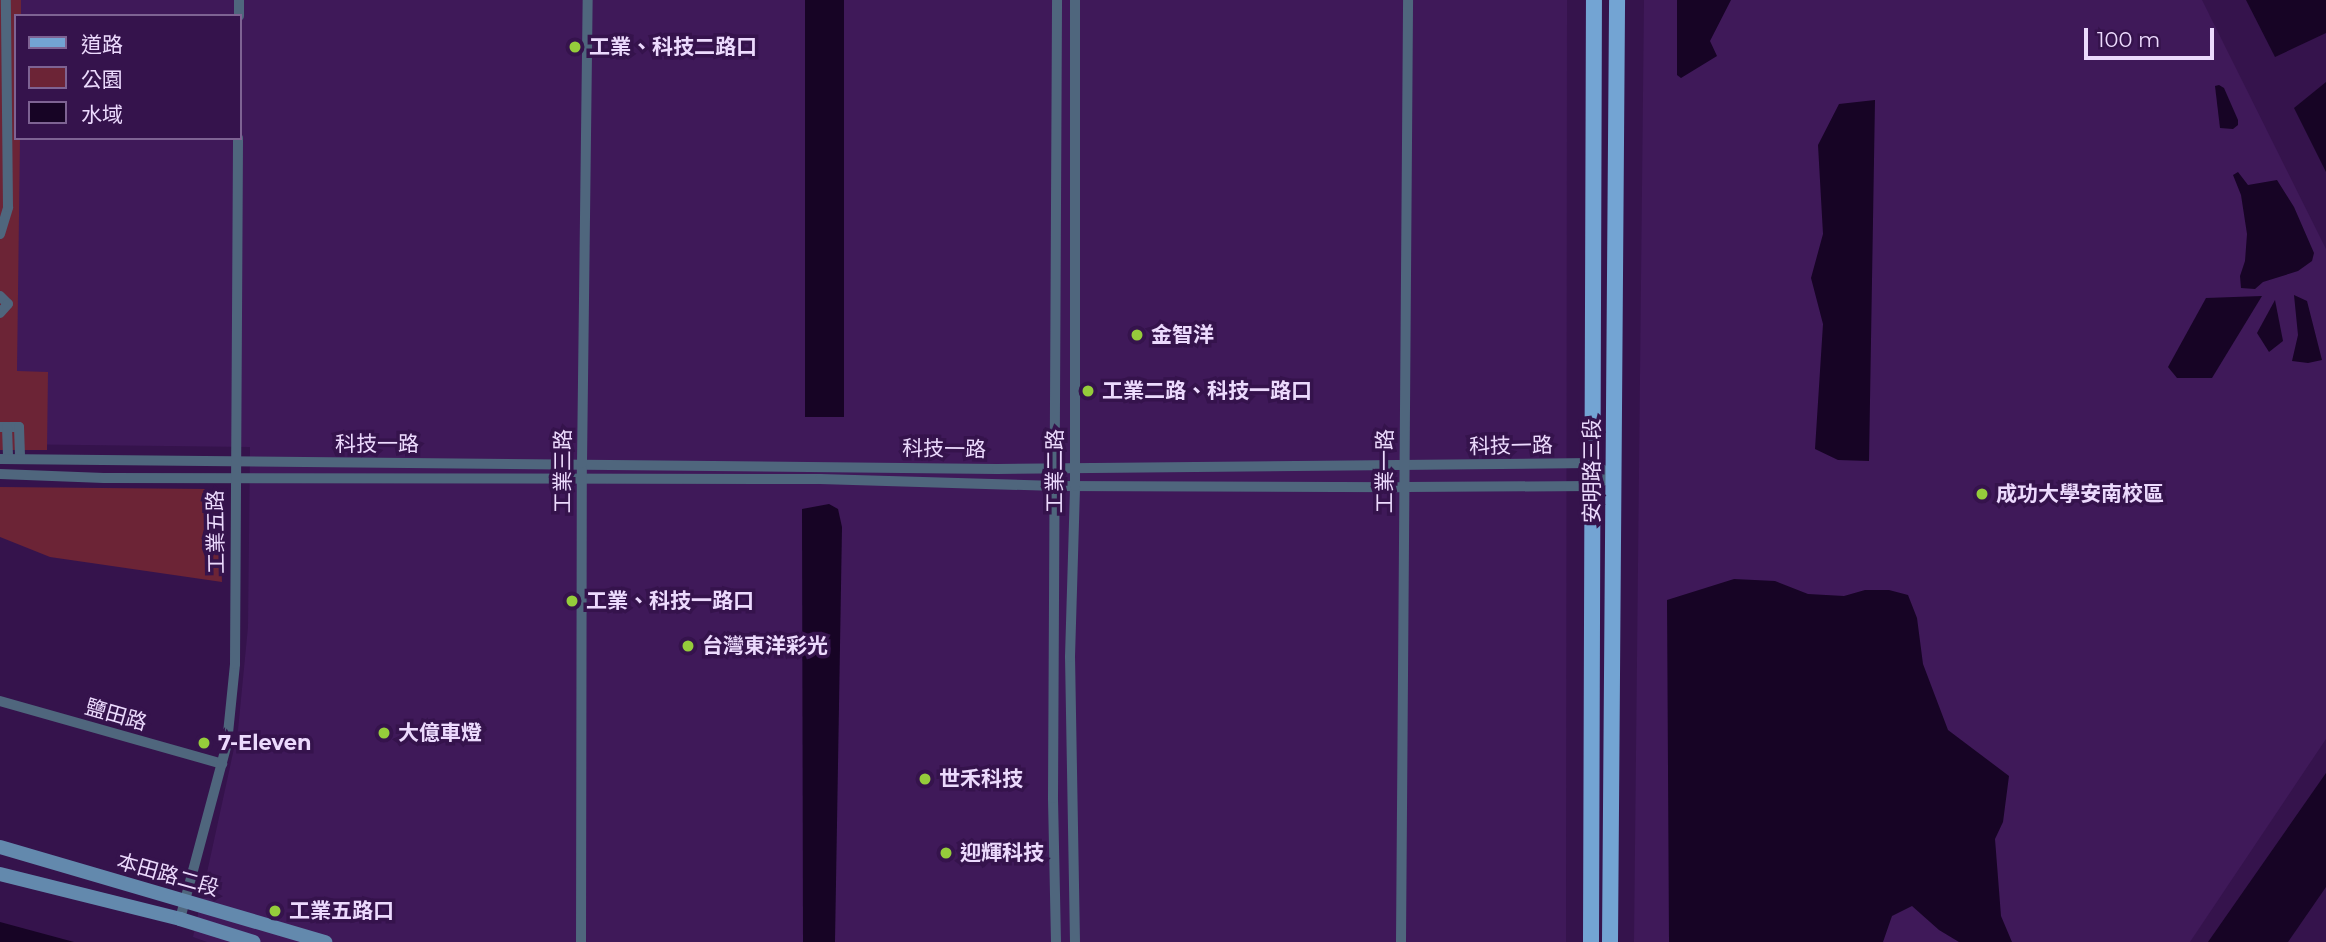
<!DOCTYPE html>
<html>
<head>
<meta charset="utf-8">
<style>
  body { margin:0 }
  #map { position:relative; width:2326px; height:942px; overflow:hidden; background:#35134c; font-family:Montserrat,"Noto Sans TC",sans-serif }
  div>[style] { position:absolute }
  .built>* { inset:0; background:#3f1959 }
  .green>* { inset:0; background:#6c2436 }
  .water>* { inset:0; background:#170425; transform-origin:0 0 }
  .street>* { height:10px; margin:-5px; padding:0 5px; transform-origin:5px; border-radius:5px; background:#4f667d }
  .secondary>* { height:14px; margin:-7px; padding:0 7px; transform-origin:7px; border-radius:7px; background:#6389ad }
  .primary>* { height:16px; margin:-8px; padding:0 8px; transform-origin:8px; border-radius:8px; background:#73a4d3 }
  .dots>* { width:19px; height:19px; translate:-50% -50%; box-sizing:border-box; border:4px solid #35134c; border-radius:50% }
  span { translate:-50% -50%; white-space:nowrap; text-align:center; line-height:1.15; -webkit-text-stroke:7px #35134c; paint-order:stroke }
  .poi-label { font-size:21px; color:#ecdafd; font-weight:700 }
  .left { translate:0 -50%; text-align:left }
  .street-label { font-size:21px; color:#ecdafd }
  .legend { position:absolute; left:14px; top:14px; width:228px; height:126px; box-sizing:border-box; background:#35134c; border:2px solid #7e6393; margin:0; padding:9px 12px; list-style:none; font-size:21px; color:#ecdafd }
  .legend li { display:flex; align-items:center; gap:14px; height:35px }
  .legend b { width:35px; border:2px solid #7e6393 }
  .scale { position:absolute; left:2084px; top:28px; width:130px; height:32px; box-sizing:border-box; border:4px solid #ecdafd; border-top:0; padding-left:9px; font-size:21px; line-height:24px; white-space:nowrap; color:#ecdafd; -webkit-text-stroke:5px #35134c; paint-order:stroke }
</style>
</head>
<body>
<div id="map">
  <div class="built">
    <i style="clip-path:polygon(evenodd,0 0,1567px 0,1566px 942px,207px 942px,193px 937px,238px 730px,248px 627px,250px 447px,0 444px,0 0,16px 16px,240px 16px,240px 138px,16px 138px,16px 16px)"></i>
    <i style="clip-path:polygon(1644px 0,2202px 0,2326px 249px,2326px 739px,2190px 942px,1634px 942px)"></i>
  </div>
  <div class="green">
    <i style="clip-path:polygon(0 0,21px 0,21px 16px,16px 16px,16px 138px,20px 138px,17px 371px,48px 372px,47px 450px,0 450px)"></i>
    <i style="clip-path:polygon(0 487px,207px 489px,218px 497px,222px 582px,50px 557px,0 537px)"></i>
  </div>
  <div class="water">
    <i style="left:805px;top:0;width:39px;height:417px"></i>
    <i style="clip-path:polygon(1677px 0,1731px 0,1710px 41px,1717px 56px,1681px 78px,1677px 75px)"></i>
    <i style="clip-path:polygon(2246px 0,2326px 0,2326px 33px,2275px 57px)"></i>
    <i style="clip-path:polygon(2326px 82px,2326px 172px,2294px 108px)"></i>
    <i style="clip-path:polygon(2219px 85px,2224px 88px,2238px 120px,2238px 125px,2233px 129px,2220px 128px,2215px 86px)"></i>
    <i style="clip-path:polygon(1875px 100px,1869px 461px,1838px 460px,1815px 449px,1823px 324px,1811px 278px,1823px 234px,1818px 145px,1839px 104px)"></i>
    <i style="clip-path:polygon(2238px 172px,2248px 185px,2277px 180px,2294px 207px,2314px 253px,2312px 261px,2298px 271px,2263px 282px,2255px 289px,2241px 288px,2240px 276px,2245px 261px,2247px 234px,2241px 195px,2233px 175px)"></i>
    <i style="clip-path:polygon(2294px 295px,2307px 301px,2322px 360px,2308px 363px,2292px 361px,2298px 335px)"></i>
    <i style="clip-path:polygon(2262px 296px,2212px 378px,2177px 378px,2168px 367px,2206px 298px)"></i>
    <i style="clip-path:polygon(2275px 300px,2283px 341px,2269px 352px,2257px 333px)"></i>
    <i style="clip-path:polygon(829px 504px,838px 509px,842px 527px,835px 942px,803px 942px,802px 509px)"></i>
    <i style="clip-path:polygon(1734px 579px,1775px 581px,1808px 594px,1844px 596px,1865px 590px,1889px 590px,1908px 595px,1917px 618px,1923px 664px,1948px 730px,2009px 776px,2003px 822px,1995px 839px,2001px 916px,2012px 942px,1959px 942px,1939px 930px,1912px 906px,1892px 916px,1883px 942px,1669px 942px,1667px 600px)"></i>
    <i style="clip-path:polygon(2326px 773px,2326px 887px,2288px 942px,2208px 942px)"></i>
    <i style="clip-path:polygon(0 922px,74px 942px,0 942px)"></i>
  </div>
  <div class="street">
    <i style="left:239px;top:0;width:16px;rotate:90deg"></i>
    <i style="left:0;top:234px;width:28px;rotate:-73deg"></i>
    <i style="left:8px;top:207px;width:207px;rotate:-90.6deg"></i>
    <i style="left:0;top:296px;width:11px;rotate:45deg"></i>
    <i style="left:8px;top:304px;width:12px;rotate:132deg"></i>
    <i style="left:0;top:427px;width:19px"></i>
    <i style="left:19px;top:427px;width:32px;rotate:88deg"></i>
    <i style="left:7px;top:427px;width:32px;rotate:88deg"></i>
    <i style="left:0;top:459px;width:997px;rotate:0.57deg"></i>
    <i style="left:997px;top:469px;width:595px;rotate:-0.58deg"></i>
    <i style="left:1592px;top:463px;width:25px;rotate:32deg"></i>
    <i style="left:0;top:474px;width:104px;rotate:2.2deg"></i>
    <i style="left:104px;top:478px;width:716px;rotate:0.08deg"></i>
    <i style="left:820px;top:479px;width:237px;rotate:1.7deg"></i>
    <i style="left:1057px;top:486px;width:348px;rotate:0.2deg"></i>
    <i style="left:1405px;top:487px;width:187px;rotate:-0.3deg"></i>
    <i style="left:1592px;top:486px;width:23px;rotate:-25deg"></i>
    <i style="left:0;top:701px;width:231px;rotate:15.8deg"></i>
    <i style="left:180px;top:919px;width:182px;rotate:-75deg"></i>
    <i style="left:227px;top:743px;width:79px;rotate:-84.2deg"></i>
    <i style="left:235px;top:664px;width:526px;rotate:-89.67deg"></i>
    <i style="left:581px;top:942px;width:479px;rotate:-89.9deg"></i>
    <i style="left:582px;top:463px;width:463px;rotate:-89.3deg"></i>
    <i style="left:1056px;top:942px;width:144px;rotate:-91.2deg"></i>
    <i style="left:1053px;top:798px;width:798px;rotate:-89.71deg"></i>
    <i style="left:1075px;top:942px;width:285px;rotate:-91deg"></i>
    <i style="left:1070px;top:657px;width:171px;rotate:-88.3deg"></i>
    <i style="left:1075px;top:486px;width:486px;rotate:-90deg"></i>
    <i style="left:1401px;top:942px;width:942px;rotate:-89.57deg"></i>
  </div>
  <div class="secondary">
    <i style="left:0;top:847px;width:339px;rotate:16.3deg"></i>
    <i style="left:0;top:874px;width:186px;rotate:14deg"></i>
    <i style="left:180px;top:919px;width:77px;rotate:17.3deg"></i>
  </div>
  <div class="primary">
    <i style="left:1591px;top:942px;width:942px;rotate:-89.82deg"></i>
    <i style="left:1610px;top:942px;width:942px;rotate:-89.57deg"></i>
  </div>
  <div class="dots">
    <i style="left:575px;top:47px;background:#95cc3b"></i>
    <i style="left:1137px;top:335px;background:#95cc3b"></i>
    <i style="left:1088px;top:391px;background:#95cc3b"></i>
    <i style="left:1982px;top:494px;background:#95cc3b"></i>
    <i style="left:572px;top:601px;background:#95cc3b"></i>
    <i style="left:688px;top:646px;background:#95cc3b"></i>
    <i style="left:384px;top:733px;background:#95cc3b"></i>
    <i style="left:204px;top:743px;background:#95cc3b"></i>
    <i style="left:925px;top:779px;background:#95cc3b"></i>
    <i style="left:946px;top:853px;background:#95cc3b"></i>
    <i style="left:275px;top:911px;background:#95cc3b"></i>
  </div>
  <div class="poi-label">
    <span class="left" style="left:589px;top:47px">工業、科技二路口</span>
    <span class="left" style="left:1151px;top:335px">金智洋</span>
    <span class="left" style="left:1102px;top:391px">工業二路、科技一路口</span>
    <span class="left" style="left:1996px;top:494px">成功大學安南校區</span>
    <span class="left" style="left:586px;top:601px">工業、科技一路口</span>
    <span class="left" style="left:702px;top:646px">台灣東洋彩光</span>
    <span class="left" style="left:398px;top:733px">大億車燈</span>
    <span class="left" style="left:218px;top:743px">7-Eleven</span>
    <span class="left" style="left:939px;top:779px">世禾科技</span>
    <span class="left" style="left:960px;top:853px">迎輝科技</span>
    <span class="left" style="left:289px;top:911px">工業五路口</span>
  </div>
  <div class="street-label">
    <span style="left:377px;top:444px">科技一路</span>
    <span style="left:1511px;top:446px;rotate:-1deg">科技一路</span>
    <span style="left:944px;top:449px;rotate:1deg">科技一路</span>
    <span style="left:563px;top:471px;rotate:-90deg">工業三路</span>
    <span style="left:1055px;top:471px;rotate:-90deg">工業二路</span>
    <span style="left:1385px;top:471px;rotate:-90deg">工業一路</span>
    <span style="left:1592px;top:471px;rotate:-90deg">安明路三段</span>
    <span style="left:216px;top:532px;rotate:-91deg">工業五路</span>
    <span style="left:116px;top:715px;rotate:16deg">鹽田路</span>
    <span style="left:168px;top:875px;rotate:16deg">本田路二段</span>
  </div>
  <ul class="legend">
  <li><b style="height:9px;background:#73a4d3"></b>道路</li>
  <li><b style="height:19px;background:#6c2436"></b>公園</li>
  <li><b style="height:19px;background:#170425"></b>水域</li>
  </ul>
  <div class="scale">100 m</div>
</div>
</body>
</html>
